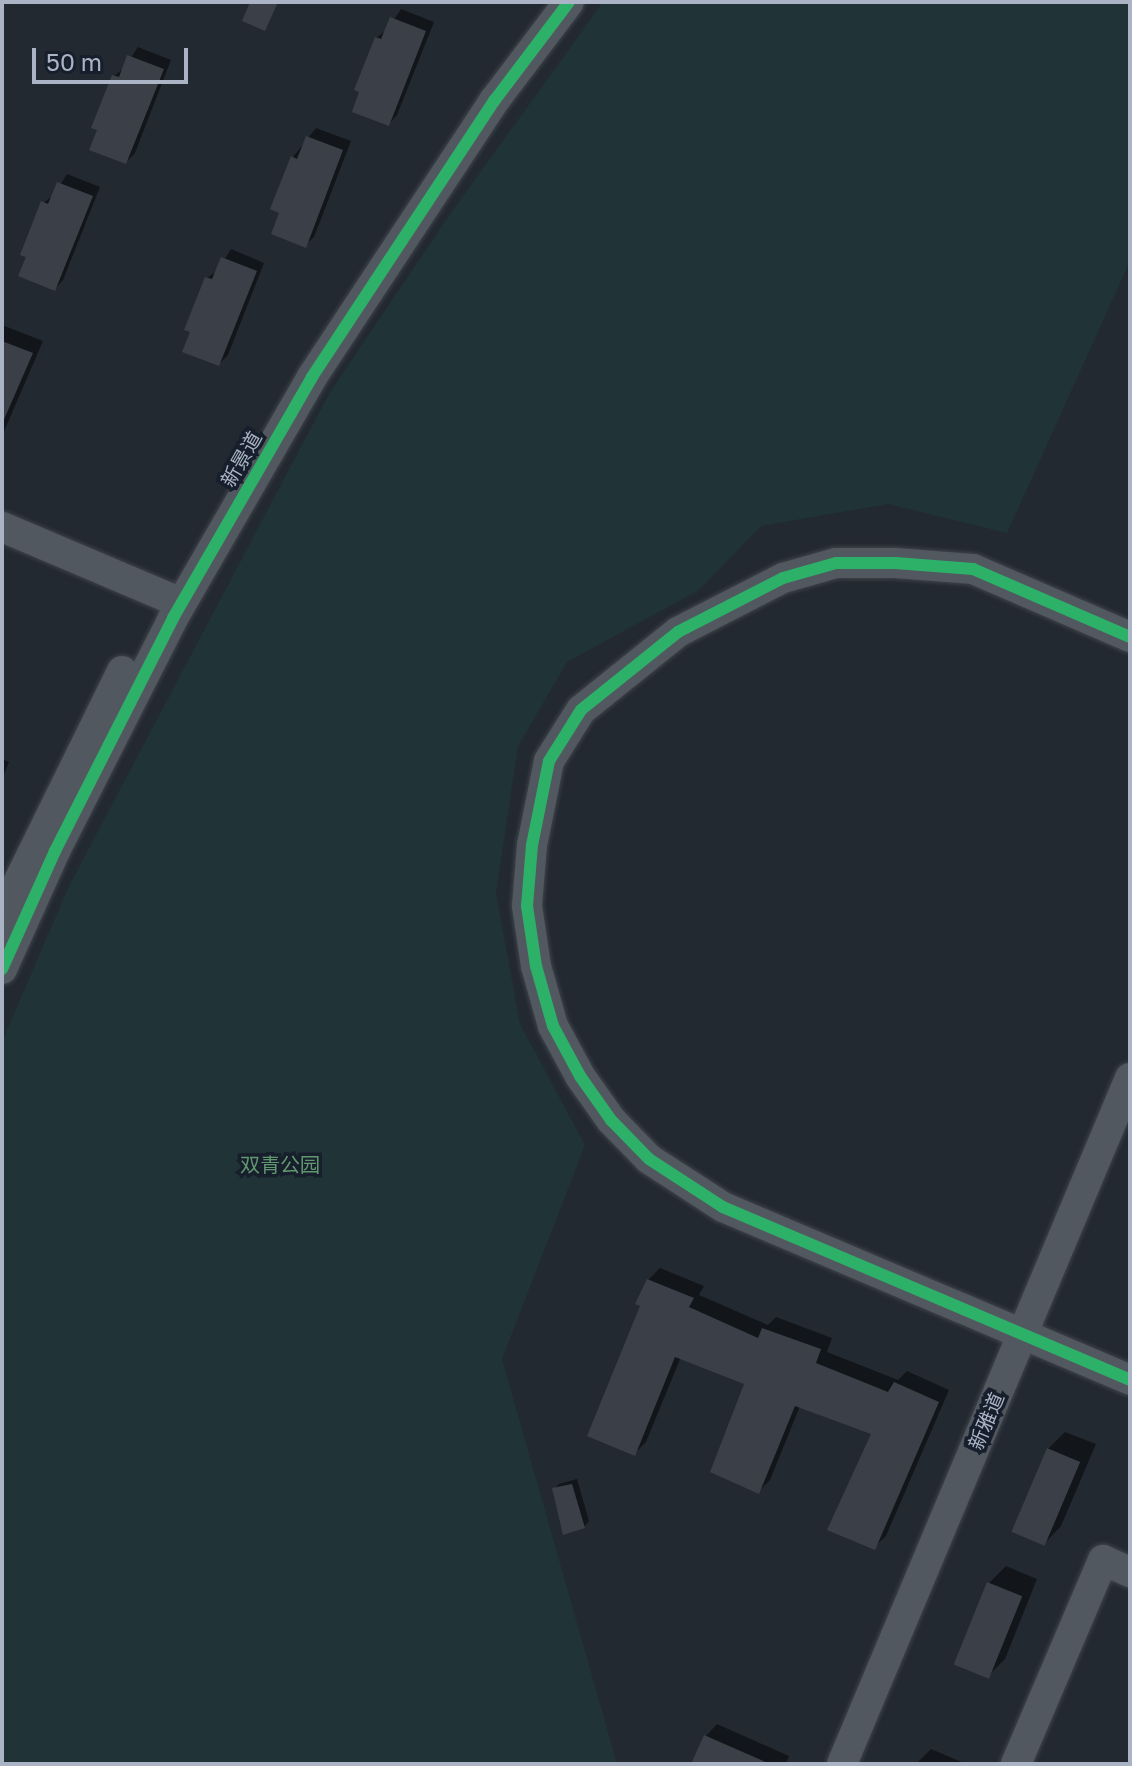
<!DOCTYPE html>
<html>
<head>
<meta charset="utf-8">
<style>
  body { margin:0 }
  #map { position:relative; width:1132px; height:1766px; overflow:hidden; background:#232931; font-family:"Golos Text","Noto Sans SC",sans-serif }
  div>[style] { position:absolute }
  .green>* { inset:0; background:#203337 }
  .shadow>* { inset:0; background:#0007 }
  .building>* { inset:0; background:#3b4048; transform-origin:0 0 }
  .roads { filter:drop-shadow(0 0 2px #3f434a) drop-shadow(0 0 2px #3f434a) }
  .minor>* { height:30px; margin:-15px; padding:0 15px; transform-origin:15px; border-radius:15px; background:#525860 }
  .cycleway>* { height:12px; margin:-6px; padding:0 6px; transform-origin:6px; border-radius:6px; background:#2db169 }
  span { translate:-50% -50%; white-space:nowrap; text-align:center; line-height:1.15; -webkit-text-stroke:7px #171f2c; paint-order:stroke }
  .street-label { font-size:20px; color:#aab4c5 }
  .park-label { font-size:20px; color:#61976e }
  .frame { position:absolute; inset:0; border:4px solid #aab4c5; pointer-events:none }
  .scale { position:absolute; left:32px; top:48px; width:156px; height:36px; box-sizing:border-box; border:4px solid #aab4c5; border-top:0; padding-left:10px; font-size:24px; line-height:28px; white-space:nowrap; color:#aab4c5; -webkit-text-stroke:6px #171f2c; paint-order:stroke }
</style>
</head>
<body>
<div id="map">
  <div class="green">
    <i style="clip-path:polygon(603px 2px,1130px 2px,1130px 261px,1007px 533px,888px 504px,761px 526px,699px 590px,567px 662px,518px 746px,496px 893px,520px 1024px,585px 1145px,502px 1359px,617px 1764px,2px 1764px,2px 1042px,69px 886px,330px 392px,451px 213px)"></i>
  </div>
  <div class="shadow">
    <i style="clip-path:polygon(401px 9px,434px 22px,397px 115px,389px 124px,376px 38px,387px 30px)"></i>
    <i style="clip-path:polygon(138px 47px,171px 60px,135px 153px,126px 162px,114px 76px,124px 68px)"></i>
    <i style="clip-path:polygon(316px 128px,351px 141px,314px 237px,305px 245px,282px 211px,293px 157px)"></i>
    <i style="clip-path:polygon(67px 174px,100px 187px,63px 280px,55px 289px,43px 203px,54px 195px)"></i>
    <i style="clip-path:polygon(231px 249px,264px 263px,228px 355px,219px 364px,207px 278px,218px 270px)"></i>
    <i style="clip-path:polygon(2px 325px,43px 341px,2px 436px)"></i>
    <i style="clip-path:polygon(2px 759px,9px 762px,2px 779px)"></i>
    <i style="clip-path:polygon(660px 1268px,704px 1286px,699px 1295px,768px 1325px,776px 1317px,832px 1338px,827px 1352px,898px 1380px,907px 1371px,949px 1390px,886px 1536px,874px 1547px,874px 1432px,800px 1406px,770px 1480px,758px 1492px,747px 1383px,681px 1357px,646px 1442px,634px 1454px,642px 1306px,648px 1280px)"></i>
    <i style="clip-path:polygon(1065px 1432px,1096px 1444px,1061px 1526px,1044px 1544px,1048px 1449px)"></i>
    <i style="clip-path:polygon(577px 1479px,589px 1521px,584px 1527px,554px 1489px,559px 1484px)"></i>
    <i style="clip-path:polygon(1006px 1566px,1037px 1579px,1005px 1659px,988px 1676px,989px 1583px)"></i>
    <i style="clip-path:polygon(717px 1724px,789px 1756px,786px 1764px,693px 1764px,706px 1736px)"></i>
    <i style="clip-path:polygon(931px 1749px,964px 1763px,964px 1764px,916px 1764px)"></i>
  </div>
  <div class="building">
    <i style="clip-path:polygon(250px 2px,278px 2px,265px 31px,242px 21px)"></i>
    <i style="clip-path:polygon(390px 17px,426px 31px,389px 126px,352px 112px,359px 92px,354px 90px,375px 37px,381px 39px)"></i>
    <i style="clip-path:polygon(127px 55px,164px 69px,126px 164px,89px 150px,97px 130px,91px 128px,112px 75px,119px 77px)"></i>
    <i style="clip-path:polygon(306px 136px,343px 150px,306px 248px,271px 234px,279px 213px,270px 209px,291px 156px,297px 159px)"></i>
    <i style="clip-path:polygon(57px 182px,93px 196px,55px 291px,18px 276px,26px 257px,20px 255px,41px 201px,48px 204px)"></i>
    <i style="clip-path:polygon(221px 257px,257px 271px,219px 366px,182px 352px,190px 332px,184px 330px,205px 277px,212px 279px)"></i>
    <i style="clip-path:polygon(2px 341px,33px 353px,2px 424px)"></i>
    <i style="clip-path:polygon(647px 1279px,694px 1298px,689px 1307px,758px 1338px,762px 1328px,821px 1349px,816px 1363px,888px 1392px,894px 1382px,939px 1402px,875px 1550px,827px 1530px,871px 1434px,795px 1406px,759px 1494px,710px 1472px,744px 1384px,675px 1357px,635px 1456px,587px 1436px,640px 1306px,635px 1304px)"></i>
    <i style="left:1047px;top:1448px;width:36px;height:91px;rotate:23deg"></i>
    <i style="clip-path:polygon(572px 1484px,585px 1528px,563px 1535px,552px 1488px)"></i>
    <i style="left:987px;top:1582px;width:38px;height:89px;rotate:22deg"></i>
    <i style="clip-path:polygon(704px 1735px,770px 1764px,691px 1764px)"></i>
  </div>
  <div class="roads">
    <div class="minor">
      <i style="left:2px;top:527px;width:194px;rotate:23deg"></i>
      <i style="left:1130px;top:637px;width:171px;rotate:-156.6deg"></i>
      <i style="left:973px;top:569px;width:78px;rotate:-175.6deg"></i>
      <i style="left:895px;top:563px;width:59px;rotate:180deg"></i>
      <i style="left:836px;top:563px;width:55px;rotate:164.2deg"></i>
      <i style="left:783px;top:578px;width:118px;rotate:152.8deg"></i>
      <i style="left:678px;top:632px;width:124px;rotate:141.2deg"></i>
      <i style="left:581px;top:710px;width:60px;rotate:122.1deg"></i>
      <i style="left:549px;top:761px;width:86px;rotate:101.4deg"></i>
      <i style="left:532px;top:845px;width:61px;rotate:94.7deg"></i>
      <i style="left:527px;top:906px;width:61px;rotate:81.5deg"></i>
      <i style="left:536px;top:966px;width:62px;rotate:74.2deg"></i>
      <i style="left:553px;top:1026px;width:57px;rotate:61.6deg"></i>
      <i style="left:580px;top:1076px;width:54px;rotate:54.8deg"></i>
      <i style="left:611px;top:1120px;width:54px;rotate:45.7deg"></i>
      <i style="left:649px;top:1159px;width:88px;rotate:33deg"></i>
      <i style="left:723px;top:1207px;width:442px;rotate:23deg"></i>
      <i style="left:2px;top:915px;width:272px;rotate:-63.8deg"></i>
      <i style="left:2px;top:969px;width:129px;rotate:-65.8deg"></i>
      <i style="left:55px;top:851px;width:261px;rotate:-63.1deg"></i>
      <i style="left:173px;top:618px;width:278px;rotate:-60deg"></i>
      <i style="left:312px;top:377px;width:331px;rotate:-56.6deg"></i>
      <i style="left:494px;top:101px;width:124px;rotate:-52.9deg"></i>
      <i style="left:842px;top:1764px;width:744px;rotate:-67.23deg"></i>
      <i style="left:1016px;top:1764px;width:222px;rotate:-66.9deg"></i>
      <i style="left:1103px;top:1560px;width:30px;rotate:24deg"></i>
    </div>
  </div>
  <div class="cycleway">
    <i style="left:1130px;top:637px;width:171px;rotate:-156.6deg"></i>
    <i style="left:973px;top:569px;width:78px;rotate:-175.6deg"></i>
    <i style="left:895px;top:563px;width:59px;rotate:180deg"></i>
    <i style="left:836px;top:563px;width:55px;rotate:164.2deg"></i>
    <i style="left:783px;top:578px;width:118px;rotate:152.8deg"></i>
    <i style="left:678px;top:632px;width:124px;rotate:141.2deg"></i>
    <i style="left:581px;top:710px;width:60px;rotate:122.1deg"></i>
    <i style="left:549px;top:761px;width:86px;rotate:101.4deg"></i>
    <i style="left:532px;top:845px;width:61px;rotate:94.7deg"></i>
    <i style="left:527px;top:906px;width:61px;rotate:81.5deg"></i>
    <i style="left:536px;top:966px;width:62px;rotate:74.2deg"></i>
    <i style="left:553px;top:1026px;width:57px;rotate:61.6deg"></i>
    <i style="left:580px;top:1076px;width:54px;rotate:54.8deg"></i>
    <i style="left:611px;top:1120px;width:54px;rotate:45.7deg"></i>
    <i style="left:649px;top:1159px;width:88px;rotate:33deg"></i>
    <i style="left:723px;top:1207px;width:442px;rotate:23deg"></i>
    <i style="left:2px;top:969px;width:129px;rotate:-65.8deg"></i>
    <i style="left:55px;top:851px;width:261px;rotate:-63.1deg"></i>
    <i style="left:173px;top:618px;width:278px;rotate:-60deg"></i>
    <i style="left:312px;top:377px;width:331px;rotate:-56.6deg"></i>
    <i style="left:494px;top:101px;width:124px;rotate:-52.9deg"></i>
  </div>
  <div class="street-label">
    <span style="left:241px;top:459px;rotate:-60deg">新景道</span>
    <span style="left:986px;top:1421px;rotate:-67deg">新雅道</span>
  </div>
  <div class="park-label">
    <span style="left:280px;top:1164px">双青公园</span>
  </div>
  <div class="frame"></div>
  <div class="scale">50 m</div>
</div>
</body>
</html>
